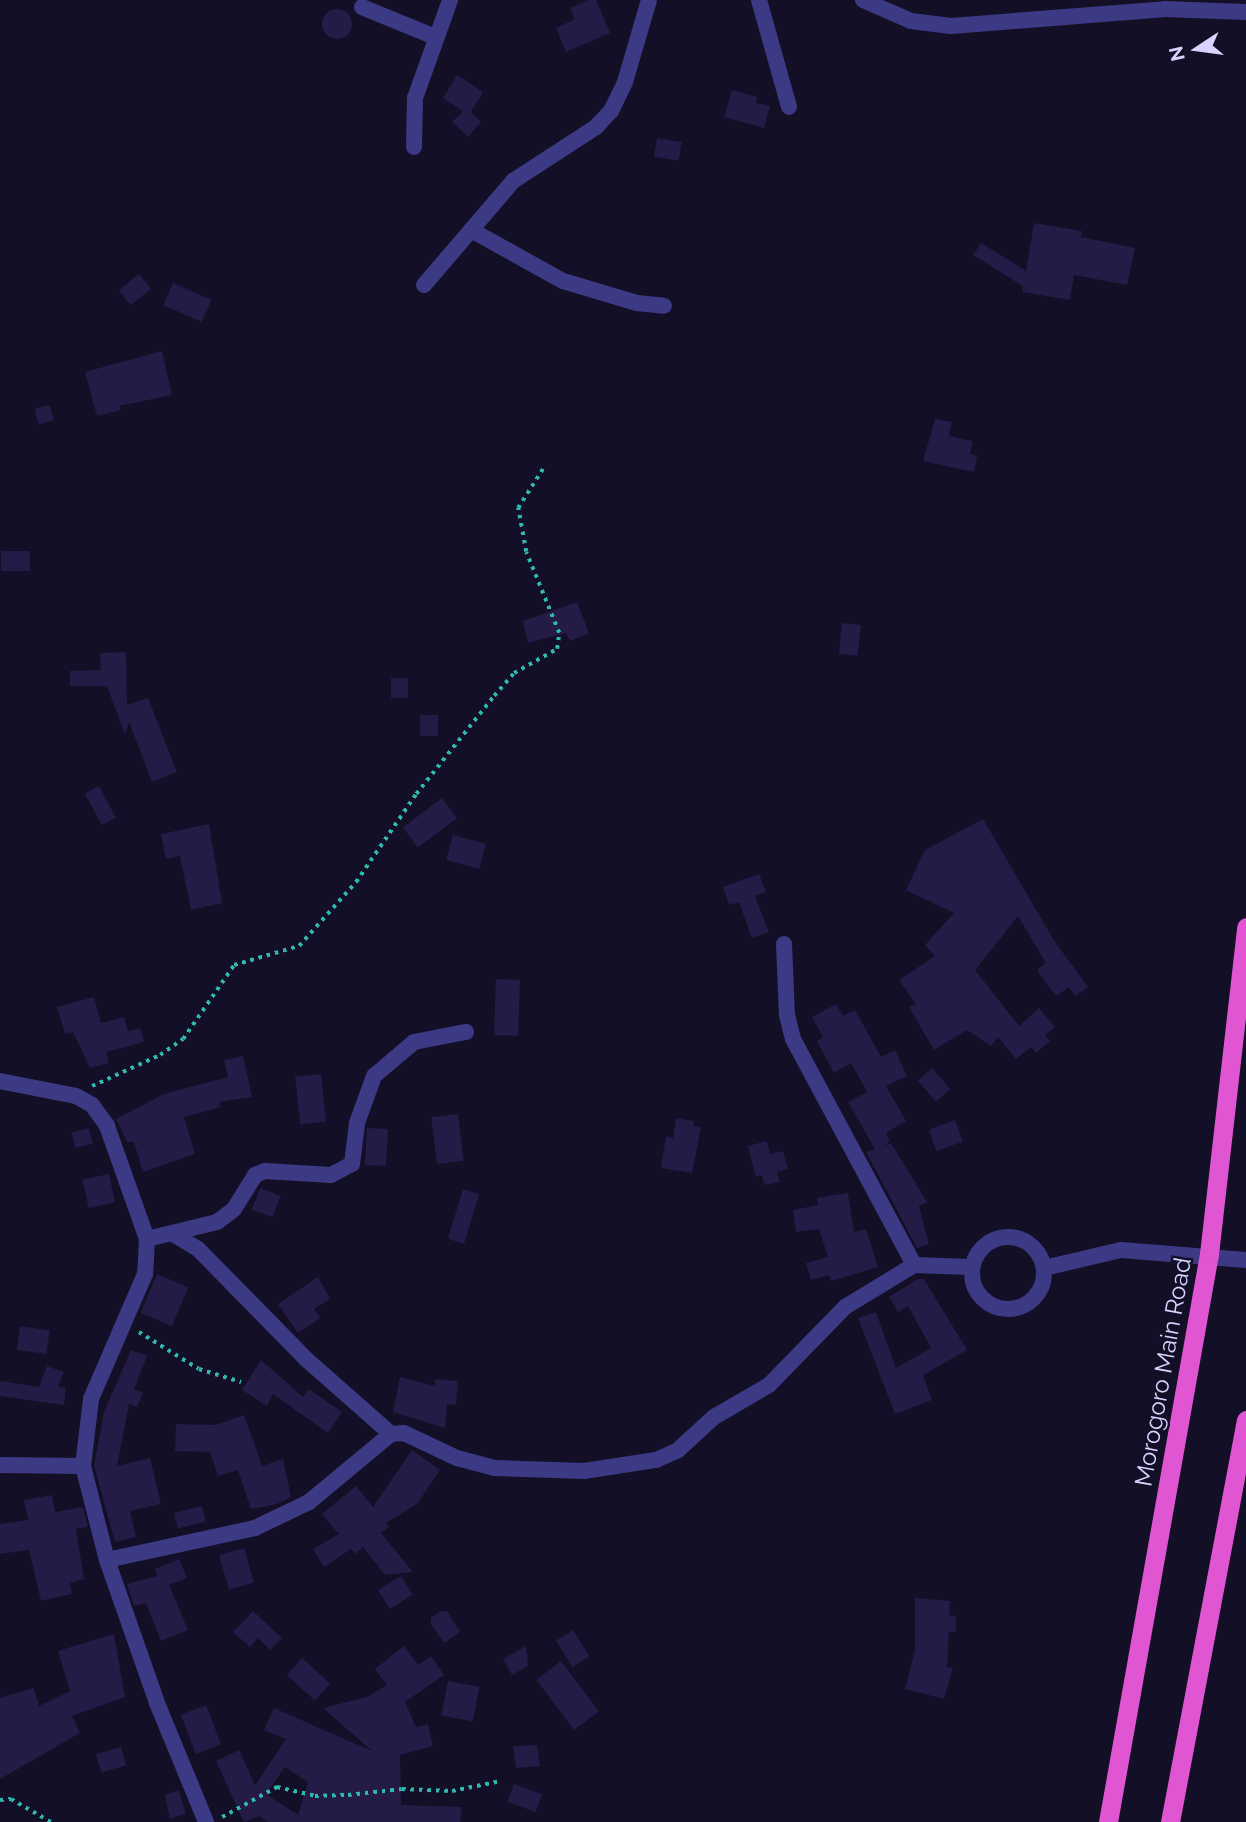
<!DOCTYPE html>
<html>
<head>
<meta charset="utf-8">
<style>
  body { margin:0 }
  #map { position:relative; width:1246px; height:1822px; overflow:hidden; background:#130f26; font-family:Raleway,sans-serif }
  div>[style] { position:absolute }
  .building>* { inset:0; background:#241b47; transform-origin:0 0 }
  .round { border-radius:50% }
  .path>* { height:3.5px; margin-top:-1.75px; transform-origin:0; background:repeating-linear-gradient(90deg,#2fb8b0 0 3.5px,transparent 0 8.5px) }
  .minor>* { height:16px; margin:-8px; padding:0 8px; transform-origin:8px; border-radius:8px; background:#3d3a85 }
  .minor>.ring { margin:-8px; padding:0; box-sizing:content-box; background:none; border:16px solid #3d3a85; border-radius:50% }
  .trunk>* { height:19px; margin:-9.5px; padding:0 9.5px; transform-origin:9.5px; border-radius:9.5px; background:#e055d1 }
  span { translate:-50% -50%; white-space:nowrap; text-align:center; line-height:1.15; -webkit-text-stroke:5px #130f26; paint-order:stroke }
  .street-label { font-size:24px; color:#d9d4ff }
  .north { position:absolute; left:1162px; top:14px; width:70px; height:70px; -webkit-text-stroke:5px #130f26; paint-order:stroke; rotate:257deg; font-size:19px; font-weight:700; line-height:28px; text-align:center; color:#d9d4ff }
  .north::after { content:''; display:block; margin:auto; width:24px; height:32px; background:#d9d4ff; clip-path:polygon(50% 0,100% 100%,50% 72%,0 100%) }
</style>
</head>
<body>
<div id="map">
  <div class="building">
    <i style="clip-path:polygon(588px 0,596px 0,610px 33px,566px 52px,556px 28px,575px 19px,570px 8px)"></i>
    <i class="round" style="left:322px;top:9px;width:30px;height:30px"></i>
    <i style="clip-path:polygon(457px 75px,483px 92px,471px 112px,481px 122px,468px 137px,452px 122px,463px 111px,443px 98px)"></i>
    <i style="clip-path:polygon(732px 90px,757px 97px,756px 103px,770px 106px,764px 128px,724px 117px)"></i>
    <i style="left:657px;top:138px;width:25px;height:19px;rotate:9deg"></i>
    <i style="clip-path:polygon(1034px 223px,1082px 231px,1081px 237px,1135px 248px,1127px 285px,1074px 275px,1070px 300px,1022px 292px,1023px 286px,973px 255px,981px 243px,1026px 271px)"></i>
    <i style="left:139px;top:274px;width:19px;height:26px;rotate:51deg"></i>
    <i style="left:173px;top:283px;width:42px;height:24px;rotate:24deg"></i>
    <i style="clip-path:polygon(162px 351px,172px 395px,119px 406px,121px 410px,97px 416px,85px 372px)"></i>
    <i style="left:50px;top:405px;width:16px;height:16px;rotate:76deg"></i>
    <i style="clip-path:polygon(935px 419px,952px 422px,949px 436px,973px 441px,970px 454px,977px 456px,974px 472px,923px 461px)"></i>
    <i style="left:1px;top:551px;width:29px;height:20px"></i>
    <i style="clip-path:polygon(577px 602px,589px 633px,570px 641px,566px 633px,528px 643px,523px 621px)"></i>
    <i style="left:842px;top:623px;width:19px;height:31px;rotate:6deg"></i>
    <i style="clip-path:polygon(126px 652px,127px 705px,148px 698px,177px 772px,152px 782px,129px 722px,125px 735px,107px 686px,70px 686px,70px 671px,101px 670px,100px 653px)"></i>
    <i style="left:391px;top:678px;width:17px;height:20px"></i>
    <i style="left:438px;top:715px;width:21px;height:18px;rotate:90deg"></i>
    <i style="left:99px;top:786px;width:36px;height:16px;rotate:62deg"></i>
    <i style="left:442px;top:798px;width:25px;height:49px;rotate:53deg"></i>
    <i style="clip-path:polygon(983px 819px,1055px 942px,1088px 987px,1075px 996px,1069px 987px,1056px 996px,1037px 970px,1046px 963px,1018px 916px,975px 970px,1019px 1026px,1039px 1008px,1055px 1027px,1045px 1035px,1050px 1041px,1036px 1053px,1031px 1047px,1016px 1059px,998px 1037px,991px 1046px,967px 1030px,934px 1050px,909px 1007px,916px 1004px,899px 980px,935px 956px,925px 945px,954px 913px,906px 890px,925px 850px)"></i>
    <i style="clip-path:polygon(209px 824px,222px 903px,191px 910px,180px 856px,166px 859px,161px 834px)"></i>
    <i style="left:453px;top:835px;width:34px;height:26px;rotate:15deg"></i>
    <i style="clip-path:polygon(759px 874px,766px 892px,755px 896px,769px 932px,752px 938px,739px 902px,729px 905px,723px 887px)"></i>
    <i style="left:496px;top:979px;width:24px;height:56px;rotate:2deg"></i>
    <i style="clip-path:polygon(94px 997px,101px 1023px,124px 1017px,128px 1031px,140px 1028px,144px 1042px,106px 1052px,109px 1063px,90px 1068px,73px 1032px,65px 1034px,57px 1007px)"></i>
    <i style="clip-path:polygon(836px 1004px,843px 1016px,855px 1010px,881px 1057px,895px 1050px,907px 1076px,886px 1086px,906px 1121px,886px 1133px,890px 1141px,884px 1146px,891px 1143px,927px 1202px,919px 1206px,929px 1244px,917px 1248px,866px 1152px,875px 1149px,848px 1102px,867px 1092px,851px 1063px,834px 1073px,817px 1041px,823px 1037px,812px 1017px)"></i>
    <i style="clip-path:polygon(243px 1056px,252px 1097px,219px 1102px,221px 1107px,184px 1117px,195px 1154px,143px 1172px,134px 1142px,127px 1142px,116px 1119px,164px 1094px,228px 1077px,224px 1060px)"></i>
    <i style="left:932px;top:1068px;width:28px;height:19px;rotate:49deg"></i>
    <i style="left:321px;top:1074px;width:48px;height:26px;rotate:84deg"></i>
    <i style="left:458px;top:1114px;width:47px;height:27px;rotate:83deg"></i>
    <i style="clip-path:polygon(676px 1118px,694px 1121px,693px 1126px,701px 1127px,692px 1173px,661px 1168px,666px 1136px,673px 1138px)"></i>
    <i style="left:955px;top:1120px;width:23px;height:28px;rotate:70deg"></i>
    <i style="left:89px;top:1128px;width:16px;height:18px;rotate:76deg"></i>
    <i style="left:367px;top:1128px;width:21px;height:37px;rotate:3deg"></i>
    <i style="clip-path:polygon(767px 1141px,770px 1154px,783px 1151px,788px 1169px,777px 1172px,780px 1182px,764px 1185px,762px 1175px,756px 1177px,748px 1146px)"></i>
    <i style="left:109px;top:1174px;width:29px;height:27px;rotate:78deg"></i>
    <i style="left:260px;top:1188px;width:22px;height:23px;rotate:21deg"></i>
    <i style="left:463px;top:1189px;width:17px;height:52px;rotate:17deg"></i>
    <i style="clip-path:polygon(848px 1193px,854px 1232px,866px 1229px,878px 1267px,831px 1281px,829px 1275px,811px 1280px,806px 1263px,828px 1257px,819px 1229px,796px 1232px,793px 1210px,818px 1205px,817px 1198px)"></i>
    <i style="left:157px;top:1274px;width:34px;height:42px;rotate:23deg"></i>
    <i style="clip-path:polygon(318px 1277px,330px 1299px,314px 1309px,320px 1318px,298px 1333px,278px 1304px)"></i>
    <i style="clip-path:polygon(918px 1279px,924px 1279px,967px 1350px,923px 1375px,932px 1400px,895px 1414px,858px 1318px,876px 1312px,896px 1368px,931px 1348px,908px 1306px,898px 1312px,889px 1297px)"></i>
    <i style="left:20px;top:1326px;width:30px;height:24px;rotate:8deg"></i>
    <i style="clip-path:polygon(131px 1350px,147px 1356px,134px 1389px,143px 1393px,137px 1407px,129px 1404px,117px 1466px,150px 1458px,161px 1504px,130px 1511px,136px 1537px,115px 1542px,94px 1466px,104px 1412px)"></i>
    <i style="clip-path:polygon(261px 1360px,303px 1397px,309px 1389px,342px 1412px,328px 1433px,273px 1394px,267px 1406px,242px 1390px)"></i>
    <i style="clip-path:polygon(47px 1366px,64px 1372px,58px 1386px,66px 1388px,64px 1405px,0 1396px,0 1381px,39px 1387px)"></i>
    <i style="clip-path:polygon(400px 1377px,435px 1386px,435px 1379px,458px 1381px,456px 1405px,447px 1404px,445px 1428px,393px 1412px)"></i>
    <i style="clip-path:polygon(244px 1415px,262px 1466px,283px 1459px,291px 1497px,277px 1504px,251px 1509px,238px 1470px,218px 1476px,210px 1452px,175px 1451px,176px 1424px,216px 1425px)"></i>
    <i style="clip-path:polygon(412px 1450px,440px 1470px,417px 1504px,386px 1523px,389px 1527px,381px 1533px,413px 1572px,385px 1575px,363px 1547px,355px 1554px,351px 1549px,324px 1567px,313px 1549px,339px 1534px,322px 1514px,356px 1486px,373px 1507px)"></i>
    <i style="clip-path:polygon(52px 1495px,55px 1512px,83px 1507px,88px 1527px,76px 1529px,84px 1579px,70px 1583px,72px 1594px,41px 1601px,29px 1550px,0 1554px,0 1524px,28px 1520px,24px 1500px)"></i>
    <i style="left:202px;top:1506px;width:16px;height:29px;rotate:76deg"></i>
    <i style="left:244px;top:1548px;width:36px;height:26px;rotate:74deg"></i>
    <i style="clip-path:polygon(179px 1559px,187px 1578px,169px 1585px,188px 1630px,161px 1641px,146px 1603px,134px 1606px,127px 1584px,157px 1576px,155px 1569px)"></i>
    <i style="left:401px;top:1576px;width:22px;height:27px;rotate:58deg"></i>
    <i style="clip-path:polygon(915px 1598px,950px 1601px,949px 1615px,956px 1616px,956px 1632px,949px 1632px,947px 1667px,953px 1668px,944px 1699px,905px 1689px,915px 1650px)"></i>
    <i style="clip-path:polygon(253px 1611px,282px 1638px,270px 1650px,258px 1638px,250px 1647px,233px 1632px)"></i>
    <i style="clip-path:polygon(441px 1611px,447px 1611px,460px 1632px,444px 1643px,431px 1624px,431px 1618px)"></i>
    <i style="left:573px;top:1630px;width:31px;height:20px;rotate:58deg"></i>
    <i style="clip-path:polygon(114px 1634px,125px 1697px,72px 1716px,80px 1733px,0 1779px,0 1698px,34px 1688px,39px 1706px,70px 1691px,58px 1651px)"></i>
    <i style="clip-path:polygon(evenodd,404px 1646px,418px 1665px,431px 1656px,444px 1675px,405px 1702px,416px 1727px,428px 1724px,433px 1746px,400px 1755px,401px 1805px,462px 1807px,460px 1822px,268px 1822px,259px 1816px,244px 1822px,216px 1761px,239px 1750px,255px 1785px,286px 1739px,264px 1730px,274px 1708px,372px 1751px,323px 1708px,367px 1697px,387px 1685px,375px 1669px,404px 1646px,285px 1767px,308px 1782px,298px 1815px,266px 1794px,285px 1767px)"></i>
    <i style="clip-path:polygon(526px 1646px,528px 1666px,512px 1675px,503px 1659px)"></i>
    <i style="left:302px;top:1658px;width:38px;height:23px;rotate:42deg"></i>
    <i style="left:561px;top:1661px;width:63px;height:31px;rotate:53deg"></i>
    <i style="left:448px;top:1681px;width:32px;height:35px;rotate:11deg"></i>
    <i style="left:206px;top:1705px;width:42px;height:27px;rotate:69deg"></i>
    <i style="clip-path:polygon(537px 1745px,540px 1766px,516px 1768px,513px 1746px)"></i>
    <i style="left:121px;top:1747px;width:19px;height:26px;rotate:74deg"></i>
    <i style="left:514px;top:1784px;width:30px;height:19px;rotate:20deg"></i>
    <i style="clip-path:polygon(179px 1790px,186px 1814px,170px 1819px,165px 1795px)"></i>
  </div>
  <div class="path">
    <i style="left:92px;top:1086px;width:75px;rotate:-24.5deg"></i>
    <i style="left:160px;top:1055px;width:28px;rotate:-35deg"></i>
    <i style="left:183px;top:1039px;width:90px;rotate:-55.4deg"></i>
    <i style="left:234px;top:965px;width:68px;rotate:-16.3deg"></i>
    <i style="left:299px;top:946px;width:86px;rotate:-48.3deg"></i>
    <i style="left:356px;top:882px;width:107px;rotate:-55.7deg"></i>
    <i style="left:416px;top:794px;width:125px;rotate:-51.5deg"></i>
    <i style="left:494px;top:696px;width:30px;rotate:-49deg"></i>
    <i style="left:514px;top:673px;width:49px;rotate:-29.2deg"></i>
    <i style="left:557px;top:649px;width:16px;rotate:-83deg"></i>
    <i style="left:559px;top:633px;width:87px;rotate:-112.2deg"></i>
    <i style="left:526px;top:552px;width:45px;rotate:-100.3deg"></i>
    <i style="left:518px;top:508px;width:49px;rotate:-57.6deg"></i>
    <i style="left:139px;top:1332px;width:70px;rotate:31.7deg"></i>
    <i style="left:199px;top:1369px;width:44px;rotate:17.2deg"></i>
    <i style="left:0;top:1800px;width:11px;rotate:-5deg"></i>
    <i style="left:11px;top:1799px;width:46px;rotate:29.9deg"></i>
    <i style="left:222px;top:1817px;width:63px;rotate:-28.6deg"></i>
    <i style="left:277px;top:1787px;width:39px;rotate:13deg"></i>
    <i style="left:315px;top:1796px;width:33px;rotate:-2deg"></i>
    <i style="left:348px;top:1795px;width:54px;rotate:-6.3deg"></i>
    <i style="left:402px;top:1789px;width:50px;rotate:2.3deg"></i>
    <i style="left:452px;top:1791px;width:50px;rotate:-11.5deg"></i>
  </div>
  <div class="minor">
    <i style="left:759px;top:0;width:111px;rotate:74.3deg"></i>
    <i style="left:863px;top:0;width:52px;rotate:23.6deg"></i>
    <i style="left:911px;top:21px;width:40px;rotate:7.1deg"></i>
    <i style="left:951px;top:26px;width:215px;rotate:-4.5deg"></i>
    <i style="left:1165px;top:9px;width:81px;rotate:2.1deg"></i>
    <i style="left:362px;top:7px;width:79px;rotate:22.3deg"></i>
    <i style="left:414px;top:147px;width:49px;rotate:-88.8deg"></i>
    <i style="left:415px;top:98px;width:104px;rotate:-70.3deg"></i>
    <i style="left:471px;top:230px;width:105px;rotate:29deg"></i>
    <i style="left:563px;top:281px;width:77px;rotate:16.6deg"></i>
    <i style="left:637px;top:303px;width:27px;rotate:6deg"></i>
    <i style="left:424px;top:285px;width:137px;rotate:-49.4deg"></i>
    <i style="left:513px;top:181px;width:99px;rotate:-33deg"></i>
    <i style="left:596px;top:127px;width:22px;rotate:-47deg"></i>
    <i style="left:611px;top:111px;width:32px;rotate:-64deg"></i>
    <i style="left:625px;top:82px;width:85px;rotate:-73.7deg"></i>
    <i style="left:784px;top:944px;width:71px;rotate:87.6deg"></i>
    <i style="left:787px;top:1015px;width:25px;rotate:76deg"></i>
    <i style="left:793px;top:1039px;width:256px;rotate:61.8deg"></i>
    <i style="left:0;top:1081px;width:77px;rotate:11.2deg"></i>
    <i style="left:76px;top:1096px;width:18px;rotate:29deg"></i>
    <i style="left:92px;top:1105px;width:26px;rotate:54deg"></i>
    <i style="left:107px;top:1126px;width:120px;rotate:70.5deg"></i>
    <i style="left:147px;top:1239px;width:35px;rotate:93deg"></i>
    <i style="left:145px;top:1274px;width:136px;rotate:113.4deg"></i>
    <i style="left:91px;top:1399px;width:67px;rotate:96.8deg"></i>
    <i style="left:83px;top:1466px;width:97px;rotate:75.7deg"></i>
    <i style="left:107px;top:1560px;width:151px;rotate:70.7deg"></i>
    <i style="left:157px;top:1703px;width:129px;rotate:67.6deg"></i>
    <i style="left:173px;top:1234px;width:29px;rotate:31deg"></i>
    <i style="left:198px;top:1249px;width:154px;rotate:45.5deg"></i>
    <i style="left:306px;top:1359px;width:113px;rotate:41.4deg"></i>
    <i class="ring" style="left:972px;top:1237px;width:56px;height:56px"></i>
    <i style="left:147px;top:1239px;width:72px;rotate:-13.7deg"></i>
    <i style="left:217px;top:1222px;width:21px;rotate:-37deg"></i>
    <i style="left:234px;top:1209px;width:40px;rotate:-58deg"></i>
    <i style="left:255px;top:1175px;width:11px;rotate:-22deg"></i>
    <i style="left:265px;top:1171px;width:66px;rotate:3.5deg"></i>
    <i style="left:331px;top:1175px;width:24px;rotate:-28deg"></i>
    <i style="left:352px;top:1164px;width:41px;rotate:-83deg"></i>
    <i style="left:357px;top:1123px;width:50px;rotate:-70.1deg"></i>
    <i style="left:374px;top:1076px;width:52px;rotate:-40.4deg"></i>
    <i style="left:414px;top:1042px;width:53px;rotate:-10.9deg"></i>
    <i style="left:1044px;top:1268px;width:79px;rotate:-13.2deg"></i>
    <i style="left:1121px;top:1250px;width:125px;rotate:4.6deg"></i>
    <i style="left:0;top:1465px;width:83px;rotate:0.7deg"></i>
    <i style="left:107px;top:1560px;width:151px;rotate:-12.2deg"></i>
    <i style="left:255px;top:1528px;width:60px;rotate:-25.7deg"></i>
    <i style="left:309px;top:1502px;width:107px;rotate:-39.7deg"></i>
    <i style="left:391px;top:1434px;width:13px;rotate:-4deg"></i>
    <i style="left:404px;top:1433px;width:59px;rotate:25.3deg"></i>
    <i style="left:457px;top:1458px;width:39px;rotate:15deg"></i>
    <i style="left:495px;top:1468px;width:89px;rotate:1.9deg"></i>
    <i style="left:584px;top:1471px;width:73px;rotate:-8.7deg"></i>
    <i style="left:656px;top:1460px;width:24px;rotate:-24deg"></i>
    <i style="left:678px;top:1450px;width:49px;rotate:-42.5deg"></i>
    <i style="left:714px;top:1417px;width:64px;rotate:-30.2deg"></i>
    <i style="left:769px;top:1385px;width:109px;rotate:-45.7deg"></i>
    <i style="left:845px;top:1307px;width:81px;rotate:-31.3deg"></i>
    <i style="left:914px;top:1265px;width:57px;rotate:2deg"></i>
  </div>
  <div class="trunk">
    <i style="left:1108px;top:1822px;width:577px;rotate:-79.92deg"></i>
    <i style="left:1209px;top:1254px;width:329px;rotate:-83.5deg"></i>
    <i style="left:1170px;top:1822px;width:409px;rotate:-79.3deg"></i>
  </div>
  <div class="street-label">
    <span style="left:1163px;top:1372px;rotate:-80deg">Morogoro Main Road</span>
  </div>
  <div class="north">N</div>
</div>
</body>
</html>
